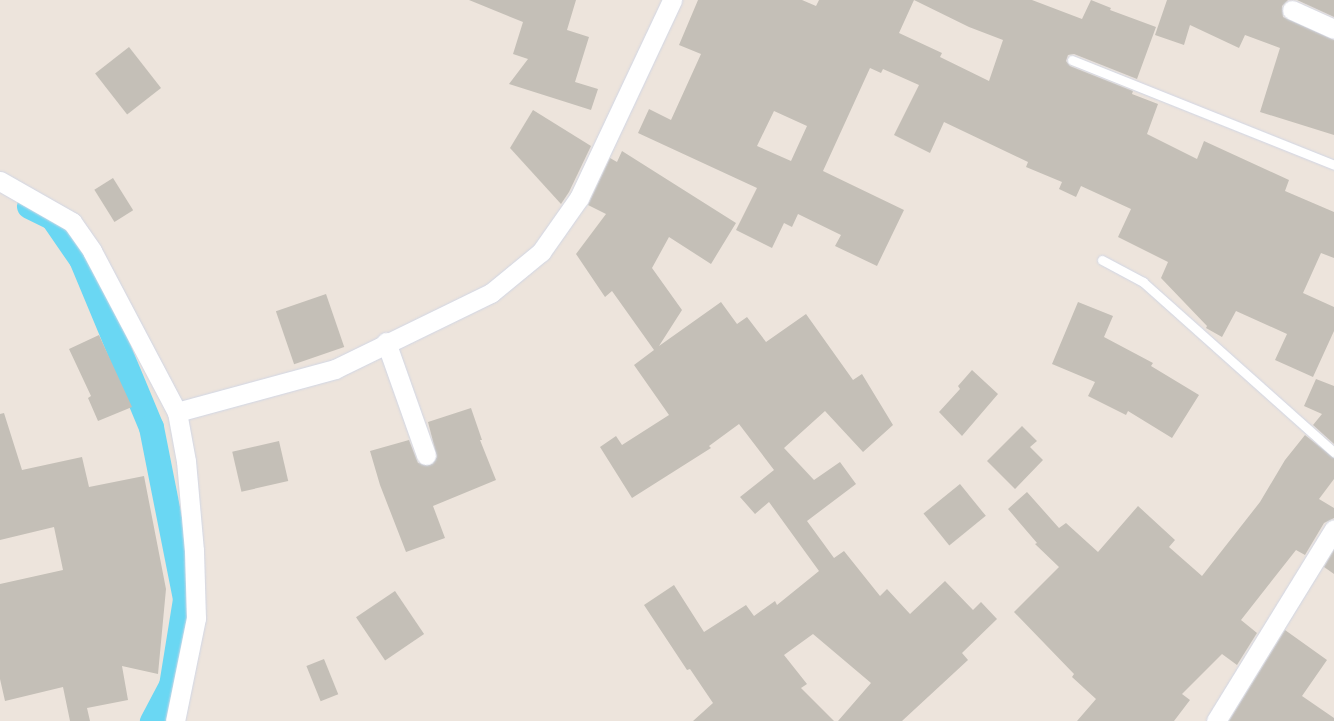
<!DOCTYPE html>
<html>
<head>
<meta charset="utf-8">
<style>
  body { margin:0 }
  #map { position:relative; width:1334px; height:721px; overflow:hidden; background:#ede4dc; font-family:"Archivo Narrow",sans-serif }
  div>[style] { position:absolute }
  .canal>* { height:25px; margin:-12.5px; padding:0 12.5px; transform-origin:12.5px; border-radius:12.5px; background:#6ad7f3 }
  .building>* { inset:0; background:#c4bfb7; transform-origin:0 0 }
  .roads { filter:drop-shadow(0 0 1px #d1d6e4) drop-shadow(0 0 1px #d1d6e4) }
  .lane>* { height:9px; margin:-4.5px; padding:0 4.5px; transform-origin:4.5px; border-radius:4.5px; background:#fff }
  .street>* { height:19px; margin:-9.5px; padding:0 9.5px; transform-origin:9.5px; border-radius:9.5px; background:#fff }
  span { translate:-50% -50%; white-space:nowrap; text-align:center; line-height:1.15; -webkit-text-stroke:5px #fff; paint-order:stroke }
</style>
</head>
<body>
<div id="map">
  <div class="canal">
    <i style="left:29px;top:206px;width:25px;rotate:26deg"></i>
    <i style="left:52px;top:217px;width:51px;rotate:55.4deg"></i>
    <i style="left:81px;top:259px;width:182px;rotate:67.4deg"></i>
    <i style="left:151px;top:427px;width:175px;rotate:78.8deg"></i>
    <i style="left:185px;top:599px;width:87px;rotate:99.2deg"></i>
    <i style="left:171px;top:685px;width:41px;rotate:117.8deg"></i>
  </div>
  <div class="building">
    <i style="clip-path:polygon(469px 0,576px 0,567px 30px,589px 37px,575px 82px,598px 89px,591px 110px,509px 84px,528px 59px,513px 54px,523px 22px)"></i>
    <i style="clip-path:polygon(evenodd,698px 0,802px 0,816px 6px,819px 0,1032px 0,1082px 19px,1091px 0,1111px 8px,1110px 10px,1156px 27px,1137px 79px,1074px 54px,1068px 55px,1066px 61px,1070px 66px,1133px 91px,1132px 94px,1158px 104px,1147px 134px,1197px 159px,1204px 141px,1289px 180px,1285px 191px,1334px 212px,1334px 258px,1321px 253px,1303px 293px,1334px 307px,1334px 331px,1313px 377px,1275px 360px,1287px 334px,1236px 311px,1222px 337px,1206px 328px,1207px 326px,1161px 278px,1168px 262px,1118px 237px,1131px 209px,1081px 186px,1076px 197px,1059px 189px,1062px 182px,1026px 167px,1028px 162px,944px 122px,930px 153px,894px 135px,919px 85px,883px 69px,881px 73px,870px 68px,823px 171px,904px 210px,877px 266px,835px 246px,841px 235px,798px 214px,792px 227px,784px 223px,772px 248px,736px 230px,757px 188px,638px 133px,649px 109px,671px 120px,701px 54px,679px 45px,698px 0,914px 0,969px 27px,1003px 40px,989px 81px,940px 57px,942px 53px,899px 33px,914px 0,698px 0,774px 111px,807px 126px,791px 161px,757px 146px,774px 111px)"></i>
    <i style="clip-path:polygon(1167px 0,1288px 0,1282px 6px,1283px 17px,1334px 40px,1334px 135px,1260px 112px,1280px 48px,1245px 35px,1239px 48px,1190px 25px,1184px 45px,1155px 35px)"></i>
    <i style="clip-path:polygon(1297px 0,1334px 0,1334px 17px)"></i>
    <i style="left:129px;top:47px;width:52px;height:43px;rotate:52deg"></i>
    <i style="clip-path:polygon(533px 110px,591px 146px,569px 192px,561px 204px,510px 148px)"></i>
    <i style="clip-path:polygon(622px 151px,736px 223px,711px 264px,669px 237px,652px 268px,682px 310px,659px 346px,721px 302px,737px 324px,747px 317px,766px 342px,806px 314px,853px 380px,862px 374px,893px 425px,863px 452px,825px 411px,784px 448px,814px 480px,840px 462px,856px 484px,807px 521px,834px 558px,844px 551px,880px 596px,887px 589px,910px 614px,945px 581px,973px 610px,981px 602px,997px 619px,962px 653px,968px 660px,902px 721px,838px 721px,871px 683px,813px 634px,784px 655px,807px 684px,801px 688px,834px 721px,693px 721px,713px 703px,690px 669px,687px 670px,644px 605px,674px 585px,704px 632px,746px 605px,754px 616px,775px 601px,777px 605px,819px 571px,769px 502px,755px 514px,740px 497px,774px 470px,739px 424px,709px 446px,711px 448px,632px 498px,600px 447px,616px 436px,622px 445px,669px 415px,634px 365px,654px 350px,612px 291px,605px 297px,576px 254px,606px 214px,588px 205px,610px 158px,617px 162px)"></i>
    <i style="left:113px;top:178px;width:38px;height:22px;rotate:58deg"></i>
    <i style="left:326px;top:294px;width:56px;height:53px;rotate:71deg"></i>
    <i style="clip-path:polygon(1078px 302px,1113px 316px,1104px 337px,1153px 363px,1151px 366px,1199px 395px,1172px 438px,1128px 411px,1126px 415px,1088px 396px,1095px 382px,1052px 364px)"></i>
    <i style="clip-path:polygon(99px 335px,132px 407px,98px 421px,88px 398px,91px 396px,69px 349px)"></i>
    <i style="clip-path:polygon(972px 370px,998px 394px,962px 436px,939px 412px,960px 389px,958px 386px)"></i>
    <i style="clip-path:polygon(1316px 379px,1334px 386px,1334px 444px,1313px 425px,1322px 414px,1304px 406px)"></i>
    <i style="clip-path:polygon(471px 408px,482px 440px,480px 440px,496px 480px,433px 506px,445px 538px,406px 552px,380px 485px,370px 451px,409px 440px,418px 463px,430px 465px,437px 457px,428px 422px)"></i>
    <i style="clip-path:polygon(4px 413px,22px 470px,82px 457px,89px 487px,144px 476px,166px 589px,158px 674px,122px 666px,128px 700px,87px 708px,90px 721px,70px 721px,63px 687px,5px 701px,0 679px,0 584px,63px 570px,54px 527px,0 540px,0 414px)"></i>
    <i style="clip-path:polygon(1022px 426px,1037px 441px,1030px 447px,1043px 460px,1015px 489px,987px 461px)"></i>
    <i style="clip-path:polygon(1305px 435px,1334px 458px,1334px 479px,1319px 499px,1334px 508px,1334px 518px,1324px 523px,1305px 555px,1296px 550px,1241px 620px,1257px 633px,1237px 665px,1222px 654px,1182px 694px,1190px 700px,1174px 721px,1077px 721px,1096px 699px,1072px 677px,1074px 674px,1014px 612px,1059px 567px,1035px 544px,1037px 543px,1008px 509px,1027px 492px,1059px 528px,1066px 523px,1098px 552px,1138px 506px,1175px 540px,1169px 547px,1202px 576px,1260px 502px,1285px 460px)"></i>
    <i style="left:279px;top:441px;width:41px;height:48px;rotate:77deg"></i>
    <i style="left:960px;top:484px;width:41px;height:47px;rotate:51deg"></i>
    <i style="clip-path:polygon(1334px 550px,1334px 574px,1324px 567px)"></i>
    <i style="left:395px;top:591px;width:52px;height:47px;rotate:56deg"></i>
    <i style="clip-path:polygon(1285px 630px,1327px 660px,1302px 696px,1334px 718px,1334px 721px,1229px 721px)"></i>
    <i style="left:324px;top:659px;width:38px;height:19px;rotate:68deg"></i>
  </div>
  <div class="roads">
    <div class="lane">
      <i style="left:1072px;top:60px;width:282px;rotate:21.8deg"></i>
      <i style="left:1102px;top:260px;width:47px;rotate:28.2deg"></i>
      <i style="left:1143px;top:282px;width:256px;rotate:41.7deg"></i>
    </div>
    <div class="street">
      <i style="left:1292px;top:10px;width:46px;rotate:24.3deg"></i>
      <i style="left:0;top:181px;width:83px;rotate:29.7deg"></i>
      <i style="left:72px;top:222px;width:35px;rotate:55deg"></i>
      <i style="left:92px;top:251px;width:182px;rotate:62.2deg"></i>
      <i style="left:177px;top:412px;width:50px;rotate:79.6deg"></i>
      <i style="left:186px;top:461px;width:90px;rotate:84.9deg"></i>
      <i style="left:194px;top:551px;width:67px;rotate:88.3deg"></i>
      <i style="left:196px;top:618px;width:105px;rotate:101.5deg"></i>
      <i style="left:386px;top:342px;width:120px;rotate:70.5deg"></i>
      <i style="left:177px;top:412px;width:164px;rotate:-15.2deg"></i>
      <i style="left:335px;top:369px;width:174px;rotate:-26deg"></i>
      <i style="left:491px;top:293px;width:65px;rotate:-39.4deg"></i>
      <i style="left:541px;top:252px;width:66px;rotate:-54.9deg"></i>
      <i style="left:579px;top:198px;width:219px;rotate:-64.8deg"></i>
      <i style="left:1216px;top:721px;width:225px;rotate:-58.4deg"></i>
    </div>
  </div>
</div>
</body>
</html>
